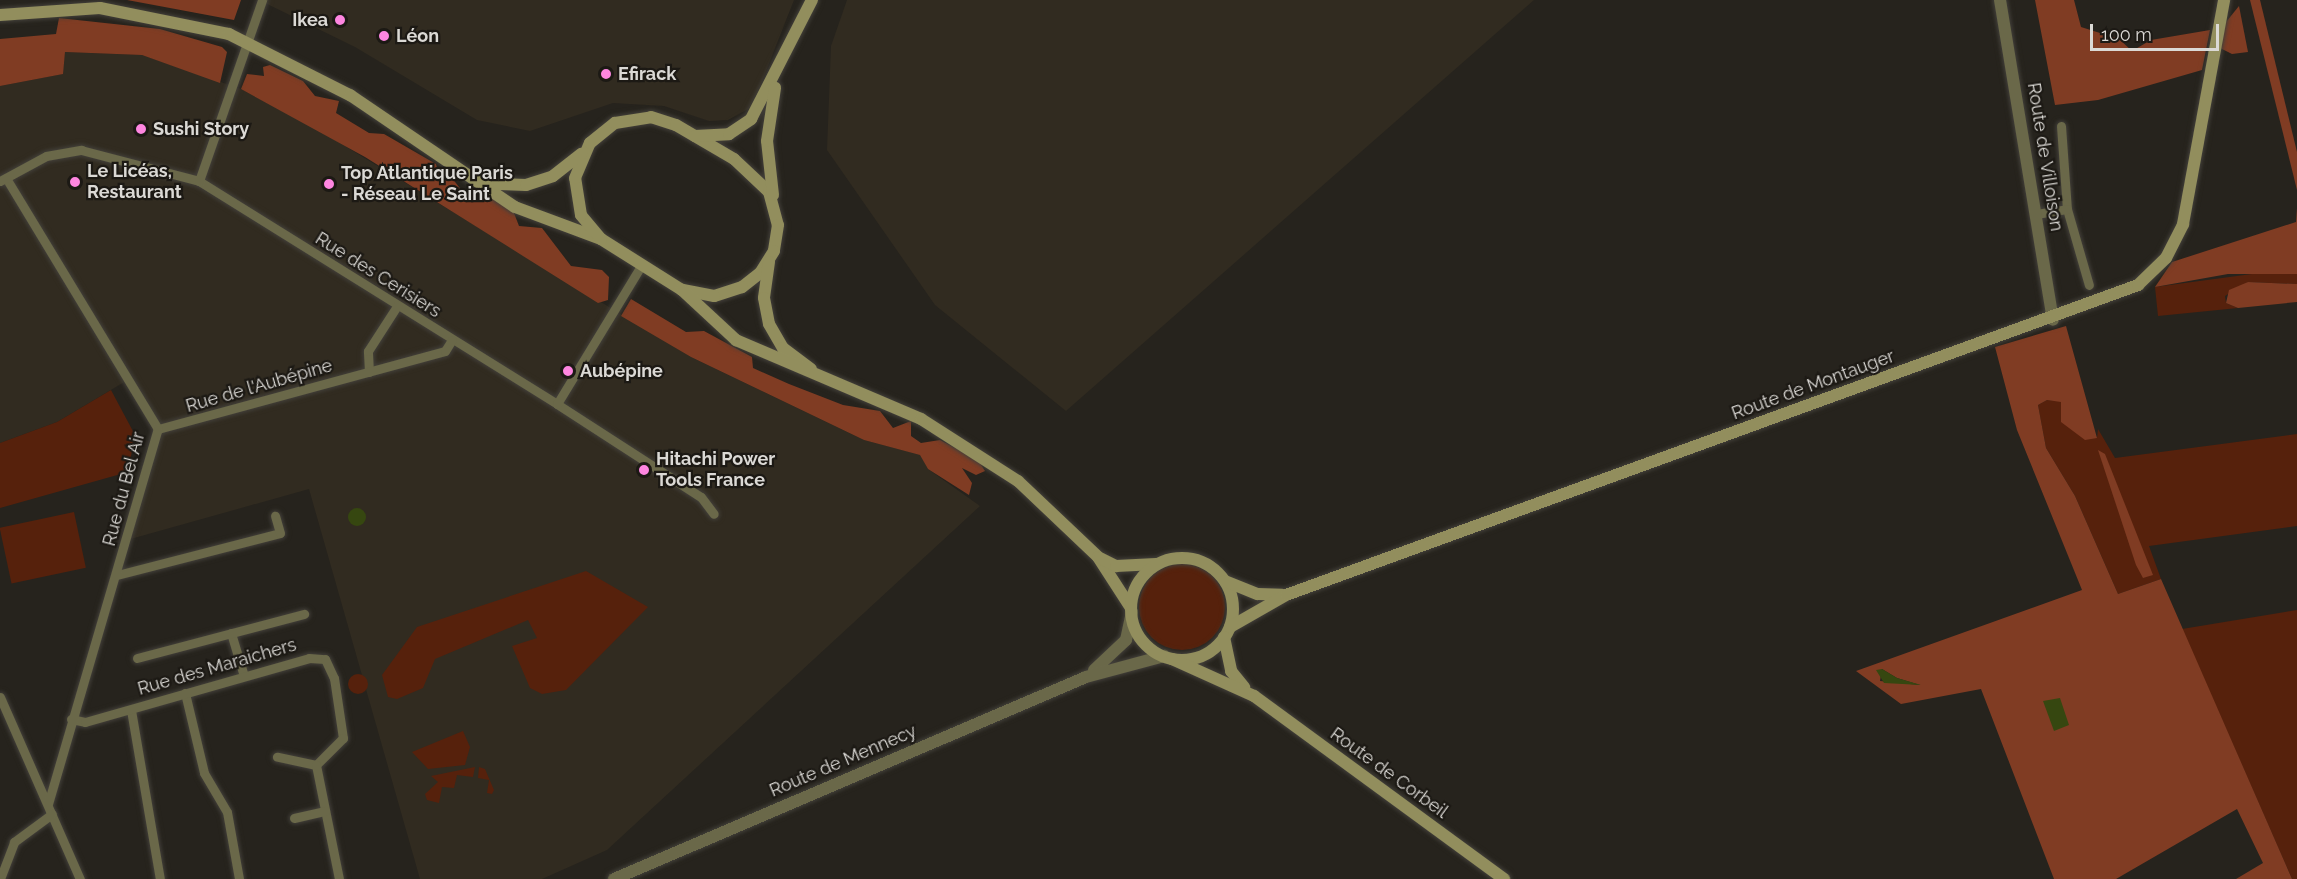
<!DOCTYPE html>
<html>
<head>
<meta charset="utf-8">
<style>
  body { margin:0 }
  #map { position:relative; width:2297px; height:879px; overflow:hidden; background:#26231d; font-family:Raleway,sans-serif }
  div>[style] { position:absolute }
  .built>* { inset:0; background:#312b20 }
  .green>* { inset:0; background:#56210c; transform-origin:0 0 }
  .round { border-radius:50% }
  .forest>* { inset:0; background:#803c23 }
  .water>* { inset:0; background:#364710 }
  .roads { filter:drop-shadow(0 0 2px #43403a) drop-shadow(0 0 2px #43403a) }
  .minor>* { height:9px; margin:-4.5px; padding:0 4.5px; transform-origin:4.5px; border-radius:4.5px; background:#6a6849 }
  .tertiary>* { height:12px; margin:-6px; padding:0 6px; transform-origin:6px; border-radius:6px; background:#6a6849 }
  .secondary>* { height:12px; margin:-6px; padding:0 6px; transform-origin:6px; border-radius:6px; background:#928e5d }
  .secondary>.ring { margin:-6px; padding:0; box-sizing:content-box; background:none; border:12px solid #928e5d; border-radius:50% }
  .dots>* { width:16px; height:16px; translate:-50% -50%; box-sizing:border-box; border:3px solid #1c1914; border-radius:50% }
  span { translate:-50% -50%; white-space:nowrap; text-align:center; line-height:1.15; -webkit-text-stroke:4.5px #1c1914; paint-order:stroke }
  .poi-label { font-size:18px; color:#dbd9d5; font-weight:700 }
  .right { translate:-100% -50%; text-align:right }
  .left { translate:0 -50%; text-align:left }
  .street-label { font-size:18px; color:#dbd9d5 }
  .scale { position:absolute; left:2090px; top:24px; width:129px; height:27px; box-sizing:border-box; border:3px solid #dbd9d5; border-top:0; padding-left:8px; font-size:18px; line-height:21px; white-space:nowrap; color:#dbd9d5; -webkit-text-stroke:4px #1c1914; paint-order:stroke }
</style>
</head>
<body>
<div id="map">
  <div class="built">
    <i style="clip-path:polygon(259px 0,794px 0,752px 107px,728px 120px,709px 121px,664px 106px,613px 103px,530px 131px,477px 120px,355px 47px)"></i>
    <i style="clip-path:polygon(847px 0,1534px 0,1066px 411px,935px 305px,827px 150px,831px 46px)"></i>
    <i style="clip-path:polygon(65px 52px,142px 55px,241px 89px,322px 132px,691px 357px,864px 440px,921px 455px,928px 469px,980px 506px,607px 850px,542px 879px,420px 879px,309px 489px,127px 540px,158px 429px,126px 381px,57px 422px,0 443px,0 86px,62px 74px)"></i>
  </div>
  <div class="green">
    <i style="clip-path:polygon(2274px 271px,2297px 274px,2297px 284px,2248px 282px,2225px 296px,2226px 303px,2238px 308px,2158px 316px,2155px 287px)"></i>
    <i style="clip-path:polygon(111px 390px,135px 435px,128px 472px,0 508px,0 443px,57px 422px)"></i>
    <i style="clip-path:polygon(2047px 400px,2061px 401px,2097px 438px,2098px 429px,2115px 458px,2297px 434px,2297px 526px,2149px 546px,2161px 579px,2118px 594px,2075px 496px,2046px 448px,2038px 405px)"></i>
    <i style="left:74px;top:512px;width:57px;height:76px;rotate:78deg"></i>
    <i class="round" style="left:1139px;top:564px;width:86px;height:86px"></i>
    <i style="clip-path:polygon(586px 571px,648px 607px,566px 690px,542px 694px,530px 688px,512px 646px,537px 638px,528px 620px,435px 659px,423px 688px,397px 699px,388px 697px,382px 675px,417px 627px)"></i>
    <i style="clip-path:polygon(2297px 610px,2297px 879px,2292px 879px,2182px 629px)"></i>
    <i class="round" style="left:348px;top:674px;width:20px;height:20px"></i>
    <i style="clip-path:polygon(463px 731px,470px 747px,465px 765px,428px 769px,412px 752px)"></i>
    <i style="clip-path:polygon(475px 767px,473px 777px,457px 775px,454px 788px,442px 787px,439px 803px,427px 800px,425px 794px,438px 782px,431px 776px)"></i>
    <i style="clip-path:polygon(479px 767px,485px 769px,494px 790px,492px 794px,487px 793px,489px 780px,478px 778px)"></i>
  </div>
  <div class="forest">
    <i style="clip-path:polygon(127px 0,251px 0,241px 0,234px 20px)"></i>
    <i style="clip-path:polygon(2035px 0,2074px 0,2081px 27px,2119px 39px,2132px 51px,2151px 40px,2210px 30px,2202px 70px,2098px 100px,2055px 105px)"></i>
    <i style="clip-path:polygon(2250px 0,2260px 0,2297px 152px,2297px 190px)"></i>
    <i style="clip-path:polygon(2239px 6px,2248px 52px,2232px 54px,2220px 48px,2222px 27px)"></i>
    <i style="clip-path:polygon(59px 18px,160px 29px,222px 47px,227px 52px,220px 83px,142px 55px,65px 52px,63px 74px,0 86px,0 39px,56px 34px)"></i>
    <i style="clip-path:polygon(270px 65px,303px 81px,315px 96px,339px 101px,336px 113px,369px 133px,384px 134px,436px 164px,439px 175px,452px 178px,466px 196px,488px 195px,514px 213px,519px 226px,542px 228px,571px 266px,602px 270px,609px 277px,608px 300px,598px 303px,365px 157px,241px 89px,247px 74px,264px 76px,263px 67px)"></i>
    <i style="clip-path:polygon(2297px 208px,2297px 274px,2228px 274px,2155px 287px,2172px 262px,2296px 222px)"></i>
    <i style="clip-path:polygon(2248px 282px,2297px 284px,2297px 302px,2238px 308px,2226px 303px,2229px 290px)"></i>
    <i style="clip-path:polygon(631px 299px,686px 332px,704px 331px,752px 357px,753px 368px,789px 384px,843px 405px,880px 411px,893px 428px,911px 421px,911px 436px,921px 443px,940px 440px,978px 460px,985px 471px,976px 475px,962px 468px,972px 483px,969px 495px,928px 469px,920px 455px,864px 440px,691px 357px,621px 316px)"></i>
    <i style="clip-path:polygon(evenodd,2066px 326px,2097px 438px,2085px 440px,2061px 422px,2061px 402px,2047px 400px,2038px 405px,2046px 448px,2075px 496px,2118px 594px,2161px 579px,2292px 879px,2236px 879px,2263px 863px,2237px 809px,2116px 879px,2054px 879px,1981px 689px,1901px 704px,1856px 671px,2082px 590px,2017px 430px,1995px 347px,2066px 326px,1882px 669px,1897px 678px,1920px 685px,1880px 681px,1882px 669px)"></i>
    <i style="clip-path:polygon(2098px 450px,2105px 454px,2153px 575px,2143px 578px,2136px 565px)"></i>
  </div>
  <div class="water">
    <i class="round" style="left:348px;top:508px;width:18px;height:18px"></i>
    <i style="clip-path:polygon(1882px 669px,1897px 678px,1921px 685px,1884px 683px,1876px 670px)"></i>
    <i style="clip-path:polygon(2060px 698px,2069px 725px,2054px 731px,2043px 701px)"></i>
  </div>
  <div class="roads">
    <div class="minor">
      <i style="left:2061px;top:126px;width:83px;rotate:85.9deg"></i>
      <i style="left:2067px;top:209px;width:79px;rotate:73.9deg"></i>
      <i style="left:6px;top:178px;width:293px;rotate:58.8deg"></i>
      <i style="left:0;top:181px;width:52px;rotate:-28.5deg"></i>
      <i style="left:46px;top:156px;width:36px;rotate:-10deg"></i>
      <i style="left:81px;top:150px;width:122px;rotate:14.7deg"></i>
      <i style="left:199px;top:181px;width:422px;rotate:31.9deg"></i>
      <i style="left:557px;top:404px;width:171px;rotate:32.9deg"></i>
      <i style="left:701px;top:497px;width:21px;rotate:53deg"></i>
      <i style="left:199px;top:181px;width:192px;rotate:-70.8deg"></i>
      <i style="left:2036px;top:214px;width:31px;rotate:-9deg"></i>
      <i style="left:369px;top:372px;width:21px;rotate:-93deg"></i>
      <i style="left:368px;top:351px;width:54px;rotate:-57.2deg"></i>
      <i style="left:557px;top:404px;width:162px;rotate:-58.7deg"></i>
      <i style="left:158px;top:429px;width:297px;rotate:-15.2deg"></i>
      <i style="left:445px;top:351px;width:13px;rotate:-58deg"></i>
      <i style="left:117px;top:575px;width:168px;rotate:-14.4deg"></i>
      <i style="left:280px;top:533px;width:18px;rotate:-106deg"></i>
      <i style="left:231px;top:633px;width:45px;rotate:73.2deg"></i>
      <i style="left:137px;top:658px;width:173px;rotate:-14.8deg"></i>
      <i style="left:185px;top:693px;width:82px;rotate:76.6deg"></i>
      <i style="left:204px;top:773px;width:45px;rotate:59.5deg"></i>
      <i style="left:227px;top:812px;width:68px;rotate:79.8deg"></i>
      <i style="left:0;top:697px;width:199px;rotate:66.3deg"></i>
      <i style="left:131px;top:710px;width:171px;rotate:80.3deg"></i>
      <i style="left:71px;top:719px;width:14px;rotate:12deg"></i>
      <i style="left:85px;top:722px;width:233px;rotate:-15.9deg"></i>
      <i style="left:309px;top:658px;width:16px;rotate:4deg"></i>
      <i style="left:325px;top:659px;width:21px;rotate:65deg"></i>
      <i style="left:334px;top:678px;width:61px;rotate:81.5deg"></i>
      <i style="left:343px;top:738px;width:38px;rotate:135deg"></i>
      <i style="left:316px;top:765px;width:40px;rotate:-168deg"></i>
      <i style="left:316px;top:765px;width:116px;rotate:78.6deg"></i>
      <i style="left:48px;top:804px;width:391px;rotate:-73.7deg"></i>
      <i style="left:294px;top:818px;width:32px;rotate:-13deg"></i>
      <i style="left:0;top:879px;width:40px;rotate:-69deg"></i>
      <i style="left:14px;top:842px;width:47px;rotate:-36.4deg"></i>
    </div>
    <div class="tertiary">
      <i style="left:2000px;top:0;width:324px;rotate:80.6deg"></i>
      <i style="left:1094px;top:670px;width:44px;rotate:-43.2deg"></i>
      <i style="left:1126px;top:640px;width:29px;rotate:-78deg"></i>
      <i style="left:614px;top:879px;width:513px;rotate:-23.17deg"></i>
      <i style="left:1086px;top:677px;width:81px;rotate:-15.1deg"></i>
    </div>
    <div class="secondary">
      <i style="left:0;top:15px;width:100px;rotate:-4deg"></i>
      <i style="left:100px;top:8px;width:132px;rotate:11.4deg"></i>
      <i style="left:229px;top:34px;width:136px;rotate:26.8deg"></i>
      <i style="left:350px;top:95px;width:199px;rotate:34.2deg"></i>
      <i style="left:515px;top:207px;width:92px;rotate:20.4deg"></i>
      <i style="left:651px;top:117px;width:26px;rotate:18deg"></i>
      <i style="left:676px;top:125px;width:67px;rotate:30.4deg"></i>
      <i style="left:734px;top:159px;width:48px;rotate:43.3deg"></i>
      <i style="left:769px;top:192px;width:34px;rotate:75deg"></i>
      <i style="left:778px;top:225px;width:26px;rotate:99deg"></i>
      <i style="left:774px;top:251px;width:26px;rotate:122deg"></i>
      <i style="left:760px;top:273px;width:23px;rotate:142deg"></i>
      <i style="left:742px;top:287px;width:29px;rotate:162deg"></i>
      <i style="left:714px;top:296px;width:33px;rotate:-169deg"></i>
      <i style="left:682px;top:290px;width:96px;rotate:-147.8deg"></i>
      <i style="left:601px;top:239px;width:31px;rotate:-130deg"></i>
      <i style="left:581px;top:215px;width:37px;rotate:-99deg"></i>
      <i style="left:575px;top:178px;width:38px;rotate:-67deg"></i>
      <i style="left:590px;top:143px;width:32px;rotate:-39deg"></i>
      <i style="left:615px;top:123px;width:36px;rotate:-9deg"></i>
      <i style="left:695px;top:136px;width:34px;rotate:-3deg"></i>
      <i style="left:729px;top:134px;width:27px;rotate:-34deg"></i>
      <i style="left:751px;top:119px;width:134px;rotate:-62.9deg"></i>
      <i style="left:475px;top:175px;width:26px;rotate:21deg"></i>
      <i style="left:499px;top:184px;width:27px;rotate:2deg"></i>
      <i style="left:526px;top:185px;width:28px;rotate:-18deg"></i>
      <i style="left:553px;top:176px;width:36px;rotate:-38deg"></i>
      <i style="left:773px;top:195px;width:54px;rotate:-96.3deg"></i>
      <i style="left:767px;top:141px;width:54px;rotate:-81.4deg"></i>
      <i style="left:769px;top:262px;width:36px;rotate:98deg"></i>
      <i style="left:764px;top:298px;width:26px;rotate:79deg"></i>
      <i style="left:769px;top:324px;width:28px;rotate:60deg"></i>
      <i style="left:783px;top:348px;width:35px;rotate:37deg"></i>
      <i style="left:682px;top:290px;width:74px;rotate:42.8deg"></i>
      <i style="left:736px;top:340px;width:201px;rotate:23.1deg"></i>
      <i style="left:921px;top:419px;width:115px;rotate:32.6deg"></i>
      <i style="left:1018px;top:481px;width:110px;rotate:43.5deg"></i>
      <i style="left:1098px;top:557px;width:61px;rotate:57.1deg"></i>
      <i style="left:1100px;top:558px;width:18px;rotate:27deg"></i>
      <i style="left:1116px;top:566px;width:40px;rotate:-2.9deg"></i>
      <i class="ring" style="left:1131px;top:558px;width:90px;height:90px"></i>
      <i style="left:1225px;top:581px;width:35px;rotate:22deg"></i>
      <i style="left:1258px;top:594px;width:24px;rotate:2deg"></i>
      <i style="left:1230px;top:627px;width:64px;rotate:-29.7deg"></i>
      <i style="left:1286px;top:595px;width:907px;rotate:-19.99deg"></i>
      <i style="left:2138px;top:285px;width:39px;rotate:-44deg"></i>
      <i style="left:2166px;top:258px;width:38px;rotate:-63deg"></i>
      <i style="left:2183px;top:224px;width:228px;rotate:-79.6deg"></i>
      <i style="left:1224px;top:637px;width:35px;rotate:78deg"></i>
      <i style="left:1231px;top:671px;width:21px;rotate:51deg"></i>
      <i style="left:1172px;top:659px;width:90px;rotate:24.3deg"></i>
      <i style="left:1254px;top:696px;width:310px;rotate:36.2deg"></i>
    </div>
  </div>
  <div class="dots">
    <i style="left:340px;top:20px;background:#fe86e0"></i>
    <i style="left:384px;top:36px;background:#fe86e0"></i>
    <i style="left:606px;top:74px;background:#fe86e0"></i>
    <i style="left:141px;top:129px;background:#fe86e0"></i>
    <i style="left:75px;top:182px;background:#fe86e0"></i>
    <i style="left:329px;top:184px;background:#fe86e0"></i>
    <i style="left:568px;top:371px;background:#fe86e0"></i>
    <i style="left:644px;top:470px;background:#fe86e0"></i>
  </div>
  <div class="poi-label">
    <span class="right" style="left:328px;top:20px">Ikea</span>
    <span class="left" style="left:396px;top:36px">Léon</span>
    <span class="left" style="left:618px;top:74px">Efirack</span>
    <span class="left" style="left:153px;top:129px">Sushi Story</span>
    <span class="left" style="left:87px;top:182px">Le Licéas,<br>Restaurant</span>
    <span class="left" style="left:341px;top:184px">Top Atlantique Paris<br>- Réseau Le Saint</span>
    <span class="left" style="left:580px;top:371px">Aubépine</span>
    <span class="left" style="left:656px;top:470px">Hitachi Power<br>Tools France</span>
  </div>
  <div class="street-label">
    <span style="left:2045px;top:157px;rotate:81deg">Route de Villoison</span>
    <span style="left:378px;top:275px;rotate:32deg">Rue des Cerisiers</span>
    <span style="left:1813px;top:385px;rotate:-20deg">Route de Montauger</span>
    <span style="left:259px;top:386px;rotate:-16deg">Rue de l'Aubépine</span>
    <span style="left:124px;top:489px;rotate:-75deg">Rue du Bel Air</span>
    <span style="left:217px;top:667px;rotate:-16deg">Rue des Maraichers</span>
    <span style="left:843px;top:761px;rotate:-23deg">Route de Mennecy</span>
    <span style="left:1389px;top:773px;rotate:36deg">Route de Corbeil</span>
  </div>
  <div class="scale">100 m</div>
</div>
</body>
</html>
